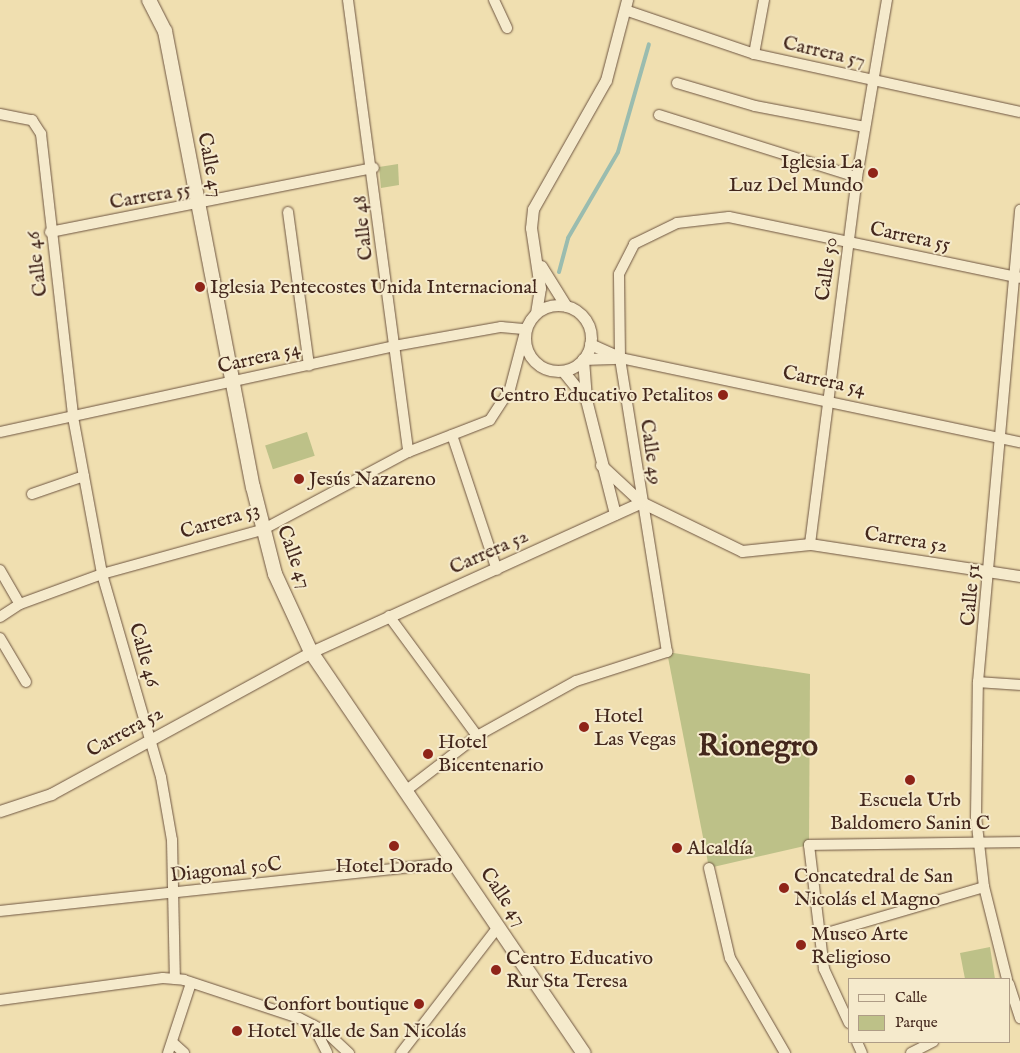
<!DOCTYPE html>
<html>
<head>
<meta charset="utf-8">
<style>
  body { margin:0 }
  #map { position:relative; width:1020px; height:1053px; overflow:hidden; background:#f0dfb0; font-family:"IM FELL English",serif }
  div>[style] { position:absolute }
  .green>* { inset:0; background:#bdc188; transform-origin:0 0 }
  .stream>* { height:4px; margin:-2px; padding:0 2px; transform-origin:2px; border-radius:2px; background:#9abcaf }
  .roads { filter:drop-shadow(0 0 1px #6e5541) drop-shadow(0 0 1px #6e5541) }
  .minor>* { height:10px; margin:-5px; padding:0 5px; transform-origin:5px; border-radius:5px; background:#f5eacc }
  .tertiary>* { height:11px; margin:-5.5px; padding:0 5.5px; transform-origin:5.5px; border-radius:5.5px; background:#f5eacc }
  .tertiary>.ring { margin:-5.5px; padding:0; box-sizing:content-box; background:none; border:11px solid #f5eacc; border-radius:50% }
  .secondary>* { height:14px; margin:-7px; padding:0 7px; transform-origin:7px; border-radius:7px; background:#f5eacc }
  .dots>* { width:14px; height:14px; translate:-50% -50%; box-sizing:border-box; border:2px solid #f5eacc; border-radius:50% }
  span { translate:-50% -50%; white-space:nowrap; text-align:center; line-height:1.15; -webkit-text-stroke:4px #f5eacc; paint-order:stroke }
  .street-label { font-size:20px; color:#43271c }
  .poi-label { font-size:20px; color:#43271c }
  .right { translate:-100% -50%; text-align:right }
  .left { translate:0 -50%; text-align:left }
  .town-label { font-size:30px; color:#43271c; font-weight:700 }
  .legend { position:absolute; left:848px; top:978px; width:162px; height:65px; box-sizing:border-box; background:#f5eacc; border:1px solid #ae9c86; margin:0; padding:6px 9px; list-style:none; font-size:15px; color:#43271c }
  .legend li { display:flex; align-items:center; gap:10px; height:25px }
  .legend b { width:25px; border:1px solid #ae9c86 }
</style>
</head>
<body>
<div id="map">
  <div class="green">
    <i style="clip-path:polygon(398px 164px,399px 185px,381px 188px,379px 167px)"></i>
    <i style="left:307px;top:432px;width:25px;height:44px;rotate:72deg"></i>
    <i style="clip-path:polygon(667px 652px,810px 674px,809px 845px,709px 868px)"></i>
    <i style="clip-path:polygon(990px 947px,995px 979px,965px 979px,960px 953px)"></i>
  </div>
  <div class="stream">
    <i style="left:559px;top:272px;width:35px;rotate:-75deg"></i>
    <i style="left:568px;top:238px;width:99px;rotate:-59.8deg"></i>
    <i style="left:618px;top:152px;width:112px;rotate:-74deg"></i>
  </div>
  <div class="roads">
    <div class="minor">
      <i style="left:348px;top:0;width:456px;rotate:82.4deg"></i>
      <i style="left:494px;top:0;width:31px;rotate:65deg"></i>
      <i style="left:625px;top:10px;width:136px;rotate:18.8deg"></i>
      <i style="left:754px;top:54px;width:272px;rotate:12.3deg"></i>
      <i style="left:754px;top:54px;width:55px;rotate:-79.5deg"></i>
      <i style="left:677px;top:83px;width:81px;rotate:16.4deg"></i>
      <i style="left:755px;top:106px;width:112px;rotate:10.8deg"></i>
      <i style="left:0;top:114px;width:33px;rotate:11deg"></i>
      <i style="left:32px;top:120px;width:17px;rotate:57deg"></i>
      <i style="left:41px;top:134px;width:285px;rotate:83.5deg"></i>
      <i style="left:73px;top:417px;width:160px;rotate:79.5deg"></i>
      <i style="left:102px;top:574px;width:211px;rotate:73.8deg"></i>
      <i style="left:161px;top:777px;width:64px;rotate:80.1deg"></i>
      <i style="left:172px;top:840px;width:139px;rotate:88.8deg"></i>
      <i style="left:659px;top:115px;width:207px;rotate:17.4deg"></i>
      <i style="left:288px;top:212px;width:155px;rotate:82.2deg"></i>
      <i style="left:50px;top:232px;width:330px;rotate:-11.2deg"></i>
      <i style="left:620px;top:358px;width:409px;rotate:11.9deg"></i>
      <i style="left:0;top:432px;width:403px;rotate:-12.3deg"></i>
      <i style="left:394px;top:346px;width:109px;rotate:-10.1deg"></i>
      <i style="left:501px;top:327px;width:25px;rotate:5deg"></i>
      <i style="left:452px;top:435px;width:142px;rotate:71.6deg"></i>
      <i style="left:32px;top:494px;width:55px;rotate:-19.1deg"></i>
      <i style="left:810px;top:544px;width:370px;rotate:-82.7deg"></i>
      <i style="left:857px;top:177px;width:180px;rotate:-80.4deg"></i>
      <i style="left:0;top:570px;width:39px;rotate:60deg"></i>
      <i style="left:389px;top:616px;width:149px;rotate:53.7deg"></i>
      <i style="left:0;top:617px;width:24px;rotate:-33deg"></i>
      <i style="left:20px;top:604px;width:87px;rotate:-20.1deg"></i>
      <i style="left:102px;top:574px;width:166px;rotate:-15.4deg"></i>
      <i style="left:262px;top:530px;width:166px;rotate:-28.1deg"></i>
      <i style="left:408px;top:452px;width:88px;rotate:-21.3deg"></i>
      <i style="left:490px;top:420px;width:37px;rotate:-57deg"></i>
      <i style="left:510px;top:389px;width:59px;rotate:-75.3deg"></i>
      <i style="left:0;top:638px;width:51px;rotate:59.4deg"></i>
      <i style="left:978px;top:682px;width:42px;rotate:4.1deg"></i>
      <i style="left:408px;top:789px;width:87px;rotate:-37.5deg"></i>
      <i style="left:477px;top:736px;width:113px;rotate:-29.1deg"></i>
      <i style="left:576px;top:681px;width:96px;rotate:-17.7deg"></i>
      <i style="left:667px;top:652px;width:298px;rotate:-99.1deg"></i>
      <i style="left:620px;top:358px;width:84px;rotate:-90.7deg"></i>
      <i style="left:619px;top:274px;width:34px;rotate:-63deg"></i>
      <i style="left:634px;top:244px;width:48px;rotate:-26deg"></i>
      <i style="left:677px;top:223px;width:52px;rotate:-6.6deg"></i>
      <i style="left:729px;top:217px;width:297px;rotate:11.8deg"></i>
      <i style="left:709px;top:868px;width:92px;rotate:76.9deg"></i>
      <i style="left:730px;top:958px;width:110px;rotate:59.9deg"></i>
      <i style="left:0;top:911px;width:458px;rotate:-6.1deg"></i>
      <i style="left:820px;top:935px;width:171px;rotate:-16.3deg"></i>
      <i style="left:1007px;top:979px;width:95px;rotate:-104deg"></i>
      <i style="left:984px;top:887px;width:70px;rotate:-96.5deg"></i>
      <i style="left:976px;top:817px;width:135px;rotate:-89.2deg"></i>
      <i style="left:978px;top:682px;width:474px;rotate:-84.9deg"></i>
      <i style="left:1009px;top:984px;width:36px;rotate:72deg"></i>
      <i style="left:0;top:1000px;width:164px;rotate:-7.7deg"></i>
      <i style="left:163px;top:978px;width:21px;rotate:5deg"></i>
      <i style="left:184px;top:980px;width:121px;rotate:18.3deg"></i>
      <i style="left:299px;top:1018px;width:29px;rotate:27deg"></i>
      <i style="left:325px;top:1031px;width:33px;rotate:43deg"></i>
      <i style="left:849px;top:1023px;width:60px;rotate:-114.8deg"></i>
      <i style="left:824px;top:969px;width:125px;rotate:-96.9deg"></i>
      <i style="left:809px;top:845px;width:211px;rotate:-0.8deg"></i>
      <i style="left:313px;top:1025px;width:31px;rotate:63deg"></i>
      <i style="left:857px;top:1042px;width:12px;rotate:66deg"></i>
      <i style="left:173px;top:1043px;width:15px;rotate:42deg"></i>
      <i style="left:168px;top:1053px;width:74px;rotate:-71.8deg"></i>
      <i style="left:401px;top:1053px;width:159px;rotate:-52.4deg"></i>
      <i style="left:911px;top:1053px;width:25px;rotate:-27deg"></i>
    </div>
    <div class="tertiary">
      <i style="left:541px;top:266px;width:47px;rotate:58deg"></i>
      <i class="ring" style="left:525px;top:305px;width:55px;height:55px"></i>
      <i style="left:536px;top:313px;width:25px;rotate:-81deg"></i>
      <i style="left:540px;top:288px;width:61px;rotate:-98.5deg"></i>
      <i style="left:531px;top:228px;width:19px;rotate:-84deg"></i>
      <i style="left:533px;top:209px;width:148px;rotate:-60.5deg"></i>
      <i style="left:606px;top:80px;width:83px;rotate:-75.3deg"></i>
      <i style="left:590px;top:344px;width:30px;rotate:24deg"></i>
      <i style="left:563px;top:371px;width:35px;rotate:51deg"></i>
      <i style="left:601px;top:465px;width:54px;rotate:42.8deg"></i>
      <i style="left:641px;top:502px;width:112px;rotate:25.9deg"></i>
      <i style="left:742px;top:551px;width:68px;rotate:-5.9deg"></i>
      <i style="left:810px;top:544px;width:212px;rotate:8.7deg"></i>
      <i style="left:615px;top:514px;width:119px;rotate:-104.2deg"></i>
      <i style="left:586px;top:399px;width:40px;rotate:-94.3deg"></i>
      <i style="left:583px;top:359px;width:37px;rotate:-2deg"></i>
      <i style="left:0;top:811px;width:54px;rotate:-18.4deg"></i>
      <i style="left:51px;top:794px;width:296px;rotate:-28.6deg"></i>
      <i style="left:311px;top:652px;width:362px;rotate:-24.4deg"></i>
    </div>
    <div class="secondary">
      <i style="left:149px;top:0;width:35px;rotate:63deg"></i>
      <i style="left:165px;top:31px;width:464px;rotate:79.1deg"></i>
      <i style="left:253px;top:487px;width:90px;rotate:75.8deg"></i>
      <i style="left:275px;top:574px;width:86px;rotate:65.2deg"></i>
      <i style="left:311px;top:652px;width:485px;rotate:55.8deg"></i>
    </div>
  </div>
  <div class="dots">
    <i style="left:873px;top:173px;background:#8f2418"></i>
    <i style="left:200px;top:287px;background:#8f2418"></i>
    <i style="left:723px;top:395px;background:#8f2418"></i>
    <i style="left:299px;top:479px;background:#8f2418"></i>
    <i style="left:584px;top:727px;background:#8f2418"></i>
    <i style="left:428px;top:754px;background:#8f2418"></i>
    <i style="left:910px;top:780px;background:#8f2418"></i>
    <i style="left:394px;top:846px;background:#8f2418"></i>
    <i style="left:677px;top:848px;background:#8f2418"></i>
    <i style="left:784px;top:888px;background:#8f2418"></i>
    <i style="left:801px;top:945px;background:#8f2418"></i>
    <i style="left:496px;top:970px;background:#8f2418"></i>
    <i style="left:419px;top:1004px;background:#8f2418"></i>
    <i style="left:237px;top:1031px;background:#8f2418"></i>
  </div>
  <div class="street-label">
    <span style="left:824px;top:52px;rotate:13deg">Carrera 57</span>
    <span style="left:210px;top:165px;rotate:79deg">Calle 47</span>
    <span style="left:150px;top:196px;rotate:-10deg">Carrera 55</span>
    <span style="left:363px;top:228px;rotate:-96deg">Calle 48</span>
    <span style="left:910px;top:237px;rotate:12deg">Carrera 55</span>
    <span style="left:37px;top:264px;rotate:-97deg">Calle 46</span>
    <span style="left:827px;top:269px;rotate:-82deg">Calle 50</span>
    <span style="left:259px;top:358px;rotate:-13deg">Carrera 54</span>
    <span style="left:824px;top:381px;rotate:12deg">Carrera 54</span>
    <span style="left:651px;top:452px;rotate:82deg">Calle 49</span>
    <span style="left:220px;top:521px;rotate:-17deg">Carrera 53</span>
    <span style="left:906px;top:540px;rotate:9deg">Carrera 52</span>
    <span style="left:489px;top:552px;rotate:-24deg">Carrera 52</span>
    <span style="left:294px;top:557px;rotate:70deg">Calle 47</span>
    <span style="left:971px;top:595px;rotate:-85deg">Calle 51</span>
    <span style="left:144px;top:655px;rotate:74deg">Calle 46</span>
    <span style="left:125px;top:732px;rotate:-29deg">Carrera 52</span>
    <span style="left:226px;top:870px;rotate:-6deg">Diagonal 50C</span>
    <span style="left:503px;top:897px;rotate:56deg">Calle 47</span>
  </div>
  <div class="poi-label">
    <span class="right" style="left:863px;top:174px">Iglesia La<br>Luz Del Mundo</span>
    <span class="left" style="left:210px;top:287px">Iglesia Pentecostes Unida Internacional</span>
    <span class="right" style="left:713px;top:395px">Centro Educativo Petalitos</span>
    <span class="left" style="left:309px;top:479px">Jesús Nazareno</span>
    <span class="left" style="left:594px;top:728px">Hotel<br>Las Vegas</span>
    <span class="left" style="left:438px;top:754px">Hotel<br>Bicentenario</span>
    <span style="left:910px;top:812px">Escuela Urb<br>Baldomero Sanin C</span>
    <span class="left" style="left:687px;top:848px">Alcaldía</span>
    <span style="left:394px;top:866px">Hotel Dorado</span>
    <span class="left" style="left:794px;top:888px">Concatedral de San<br>Nicolás el Magno</span>
    <span class="left" style="left:811px;top:946px">Museo Arte<br>Religioso</span>
    <span class="left" style="left:506px;top:970px">Centro Educativo<br>Rur Sta Teresa</span>
    <span class="right" style="left:409px;top:1004px">Confort boutique</span>
    <span class="left" style="left:247px;top:1031px">Hotel Valle de San Nicolás</span>
  </div>
  <div class="town-label">
    <span style="left:758px;top:747px">Rionegro</span>
  </div>
  <ul class="legend">
  <li><b style="height:6px;background:#f5eacc"></b>Calle</li>
  <li><b style="height:14px;background:#bdc188"></b>Parque</li>
  </ul>
</div>
</body>
</html>
